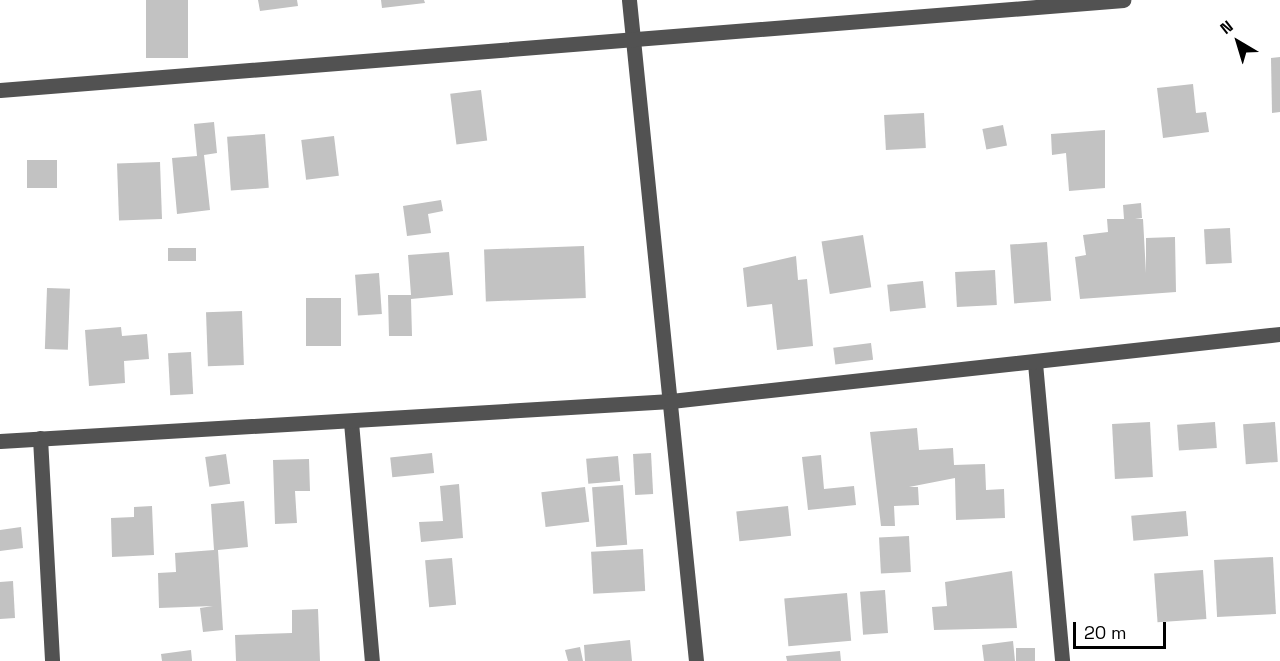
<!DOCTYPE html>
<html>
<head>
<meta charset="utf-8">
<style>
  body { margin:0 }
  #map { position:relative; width:1280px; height:661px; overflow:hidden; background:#fff; font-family:"Space Grotesk",sans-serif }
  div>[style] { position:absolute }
  .building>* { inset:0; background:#c2c2c2; transform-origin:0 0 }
  .minor>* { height:15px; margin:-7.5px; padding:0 7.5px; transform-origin:7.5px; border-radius:7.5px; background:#525252 }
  span { translate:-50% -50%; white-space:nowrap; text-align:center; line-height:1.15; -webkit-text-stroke:5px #fff; paint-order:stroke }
  .north { position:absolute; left:1208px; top:12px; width:60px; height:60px; -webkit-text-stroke:4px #fff; paint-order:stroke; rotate:322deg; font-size:16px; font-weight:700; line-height:24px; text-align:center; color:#000 }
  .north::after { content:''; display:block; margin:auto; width:21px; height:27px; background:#000; clip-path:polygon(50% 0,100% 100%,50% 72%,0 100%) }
  .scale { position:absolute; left:1073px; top:622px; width:93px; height:27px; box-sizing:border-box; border:3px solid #000; border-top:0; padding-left:8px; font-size:18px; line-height:21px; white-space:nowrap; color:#000; -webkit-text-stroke:4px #fff; paint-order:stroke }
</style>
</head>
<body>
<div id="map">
  <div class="building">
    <i style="left:146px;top:0;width:42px;height:58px"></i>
    <i style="clip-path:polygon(258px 0,297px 0,298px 6px,260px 11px)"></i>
    <i style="clip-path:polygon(381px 0,424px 0,425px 3px,382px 8px)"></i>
    <i style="clip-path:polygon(1280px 57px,1280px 112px,1272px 113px,1271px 58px)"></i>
    <i style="clip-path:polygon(1193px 84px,1196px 113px,1206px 112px,1209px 132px,1163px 138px,1157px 88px)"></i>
    <i style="left:481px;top:90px;width:51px;height:31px;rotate:83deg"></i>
    <i style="left:924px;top:113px;width:35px;height:40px;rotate:87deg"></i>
    <i style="clip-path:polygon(214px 122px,217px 153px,204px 155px,210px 210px,177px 214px,172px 158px,197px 156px,194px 124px)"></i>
    <i style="left:1003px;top:125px;width:21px;height:21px;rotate:79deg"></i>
    <i style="clip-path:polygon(1105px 130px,1105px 188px,1069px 191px,1066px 153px,1052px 155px,1051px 134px)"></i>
    <i style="left:265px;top:134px;width:54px;height:38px;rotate:86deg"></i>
    <i style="left:334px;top:136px;width:40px;height:33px;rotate:83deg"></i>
    <i style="left:27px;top:160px;width:30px;height:28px"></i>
    <i style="left:160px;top:162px;width:57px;height:43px;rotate:88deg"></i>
    <i style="clip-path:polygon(441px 200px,443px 211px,428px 214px,431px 233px,407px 236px,403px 206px)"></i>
    <i style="clip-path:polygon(1141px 203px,1142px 218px,1135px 219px,1143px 219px,1146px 273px,1146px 238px,1175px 237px,1176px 292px,1080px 299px,1075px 257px,1086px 255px,1083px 235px,1108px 232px,1107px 219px,1124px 219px,1123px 205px)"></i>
    <i style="left:1230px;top:228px;width:35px;height:26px;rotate:87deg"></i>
    <i style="left:863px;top:235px;width:53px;height:42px;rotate:81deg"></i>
    <i style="left:1047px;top:242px;width:59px;height:37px;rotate:86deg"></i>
    <i style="left:584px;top:246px;width:52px;height:100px;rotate:88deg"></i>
    <i style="left:196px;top:248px;width:13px;height:28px;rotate:90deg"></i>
    <i style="clip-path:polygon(449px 252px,453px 295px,411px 299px,412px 336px,389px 336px,388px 295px,411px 295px,408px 255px)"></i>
    <i style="clip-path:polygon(796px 256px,798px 280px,807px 279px,813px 346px,777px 350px,772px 304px,747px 307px,743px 268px)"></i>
    <i style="left:995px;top:270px;width:35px;height:40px;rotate:87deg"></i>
    <i style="left:379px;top:273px;width:41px;height:24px;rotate:86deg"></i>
    <i style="left:923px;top:281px;width:27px;height:36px;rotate:84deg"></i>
    <i style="left:47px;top:288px;width:23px;height:61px;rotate:2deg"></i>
    <i style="left:306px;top:298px;width:35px;height:48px"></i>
    <i style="left:242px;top:311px;width:54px;height:36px;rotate:88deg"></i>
    <i style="clip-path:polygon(121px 327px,122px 336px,147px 334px,149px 359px,124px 361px,125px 383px,89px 386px,85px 330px)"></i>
    <i style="left:871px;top:343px;width:17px;height:38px;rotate:83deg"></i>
    <i style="left:191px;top:352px;width:42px;height:23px;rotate:87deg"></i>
    <i style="left:1150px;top:422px;width:55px;height:38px;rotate:87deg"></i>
    <i style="left:1215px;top:422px;width:26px;height:38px;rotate:86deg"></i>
    <i style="left:1275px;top:422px;width:40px;height:32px;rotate:86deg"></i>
    <i style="clip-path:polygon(917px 428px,919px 450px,953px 448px,954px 465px,985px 464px,986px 490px,1004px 489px,1005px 518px,956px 520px,955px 478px,909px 487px,918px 487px,919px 505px,894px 506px,895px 526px,881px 526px,870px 432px)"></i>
    <i style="left:432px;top:453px;width:20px;height:42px;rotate:84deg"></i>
    <i style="left:651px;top:453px;width:41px;height:18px;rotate:87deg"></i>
    <i style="left:226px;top:454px;width:30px;height:21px;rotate:82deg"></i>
    <i style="clip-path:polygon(821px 455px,824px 489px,854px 486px,856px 505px,808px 510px,802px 457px)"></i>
    <i style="left:618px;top:456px;width:25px;height:32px;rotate:85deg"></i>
    <i style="clip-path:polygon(309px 459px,310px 491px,295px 491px,297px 523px,275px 524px,273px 460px)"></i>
    <i style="clip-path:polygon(459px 484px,463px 538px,421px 542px,419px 522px,443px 521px,440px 486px)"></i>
    <i style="left:623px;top:485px;width:60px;height:31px;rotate:86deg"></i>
    <i style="left:585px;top:487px;width:35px;height:44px;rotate:83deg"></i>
    <i style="clip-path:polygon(244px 501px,248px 547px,218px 550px,223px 630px,203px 632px,200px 608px,213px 606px,159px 608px,158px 573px,176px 572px,175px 553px,214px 550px,211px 504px)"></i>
    <i style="clip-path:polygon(152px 506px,154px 555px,112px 557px,111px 518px,134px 517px,134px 507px)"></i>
    <i style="left:788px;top:506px;width:30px;height:52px;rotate:84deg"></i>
    <i style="left:1186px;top:511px;width:25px;height:55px;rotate:85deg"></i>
    <i style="clip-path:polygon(21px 527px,23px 548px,0 551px,0 530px)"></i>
    <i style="left:909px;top:536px;width:36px;height:30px;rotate:87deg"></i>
    <i style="left:643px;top:549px;width:42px;height:52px;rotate:87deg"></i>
    <i style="left:1273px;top:557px;width:57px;height:59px;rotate:87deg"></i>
    <i style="left:452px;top:558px;width:47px;height:27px;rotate:85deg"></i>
    <i style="left:1203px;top:570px;width:49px;height:49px;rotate:86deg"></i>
    <i style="clip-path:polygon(1012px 571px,1017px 628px,934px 630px,932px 607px,947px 606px,945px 582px)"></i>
    <i style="clip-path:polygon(13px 581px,15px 618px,0 619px,0 582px)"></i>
    <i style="left:885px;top:590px;width:43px;height:25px;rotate:86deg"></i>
    <i style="left:847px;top:593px;width:48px;height:63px;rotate:85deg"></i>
    <i style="clip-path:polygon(318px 609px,320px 661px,236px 661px,235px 635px,292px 633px,292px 610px)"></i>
    <i style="clip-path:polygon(630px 640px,632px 661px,585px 661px,584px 645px)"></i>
    <i style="clip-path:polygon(1013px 641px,1015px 661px,984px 661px,982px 645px)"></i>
    <i style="clip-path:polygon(580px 647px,583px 661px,568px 661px,565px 650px)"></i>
    <i style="left:1035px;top:648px;width:13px;height:19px;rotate:90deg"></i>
    <i style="clip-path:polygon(191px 650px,192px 661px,162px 661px,161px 654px)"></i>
    <i style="clip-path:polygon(840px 651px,841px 661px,787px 661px,786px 656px)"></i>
  </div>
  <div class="minor">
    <i style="left:629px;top:0;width:664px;rotate:84.21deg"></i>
    <i style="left:0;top:90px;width:1127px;rotate:-4.58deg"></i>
    <i style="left:1035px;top:363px;width:299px;rotate:84.8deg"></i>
    <i style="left:351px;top:422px;width:240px;rotate:85deg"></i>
    <i style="left:40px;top:438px;width:223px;rotate:86.9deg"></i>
    <i style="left:0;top:441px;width:672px;rotate:-3.41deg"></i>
    <i style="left:671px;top:401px;width:613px;rotate:-6.28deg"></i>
  </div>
  <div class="north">N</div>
  <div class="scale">20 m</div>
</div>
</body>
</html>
